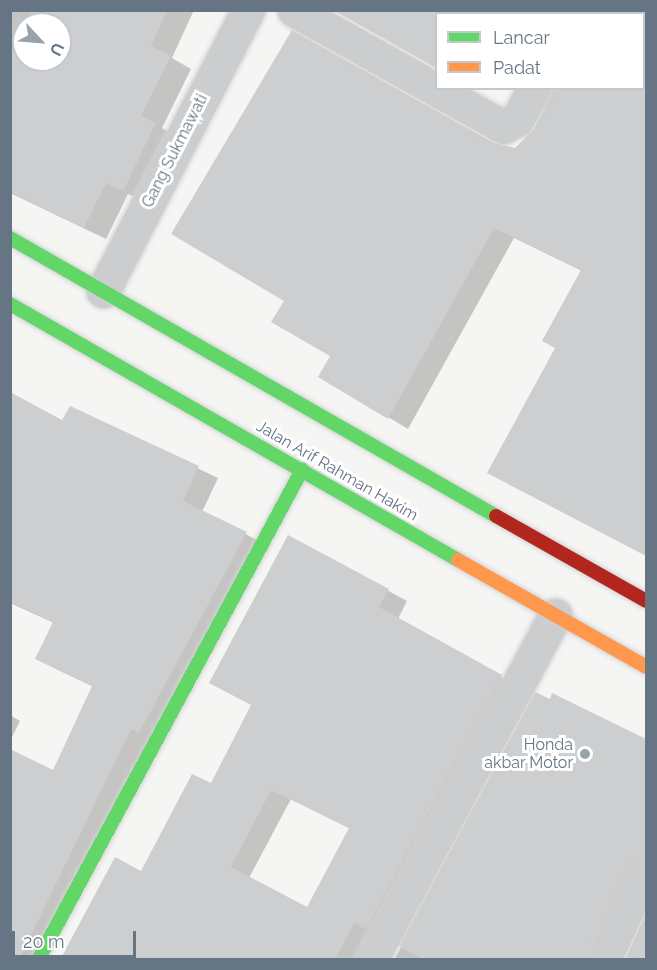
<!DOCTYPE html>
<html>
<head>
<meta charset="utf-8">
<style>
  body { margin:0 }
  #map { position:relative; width:657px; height:970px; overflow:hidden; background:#f5f5f4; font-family:Raleway,sans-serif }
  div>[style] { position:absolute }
  .shadow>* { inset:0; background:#0003 }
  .building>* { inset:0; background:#cdcecf }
  .roads { filter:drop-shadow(0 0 2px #d1d2d2) drop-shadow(0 0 2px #d1d2d2) }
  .street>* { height:33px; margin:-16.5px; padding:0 16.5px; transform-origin:16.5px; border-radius:16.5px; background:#cbcdce }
  .fast>* { height:14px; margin:-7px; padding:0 7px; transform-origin:7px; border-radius:7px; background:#63d668 }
  .slow>* { height:14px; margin:-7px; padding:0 7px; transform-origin:7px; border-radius:7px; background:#ff974d }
  .jam>* { height:14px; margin:-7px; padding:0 7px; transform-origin:7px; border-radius:7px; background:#b3261e }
  .dots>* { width:16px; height:16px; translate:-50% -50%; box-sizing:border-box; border:3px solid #fff; border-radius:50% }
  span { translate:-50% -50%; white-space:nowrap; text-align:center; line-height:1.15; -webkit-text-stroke:6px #fff; paint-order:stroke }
  .street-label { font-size:16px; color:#667583 }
  .poi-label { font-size:16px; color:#667583 }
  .right { translate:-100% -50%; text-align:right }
  .frame { position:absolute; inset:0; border:12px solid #667583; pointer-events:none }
  .legend { position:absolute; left:435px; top:12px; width:210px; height:78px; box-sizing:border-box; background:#fff; border:2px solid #c2c8cd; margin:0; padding:8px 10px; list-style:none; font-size:18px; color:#667583 }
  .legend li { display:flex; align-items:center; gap:12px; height:30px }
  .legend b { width:30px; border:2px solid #c2c8cd }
  .north { position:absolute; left:12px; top:12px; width:60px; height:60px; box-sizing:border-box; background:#fff; border:2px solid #c2c8cd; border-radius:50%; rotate:116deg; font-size:16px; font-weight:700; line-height:24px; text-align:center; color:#667583 }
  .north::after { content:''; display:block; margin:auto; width:21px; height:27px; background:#98a2ab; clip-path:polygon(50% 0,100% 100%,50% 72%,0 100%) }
  .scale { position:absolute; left:12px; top:931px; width:124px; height:27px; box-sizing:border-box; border:3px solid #667583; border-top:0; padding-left:8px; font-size:18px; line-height:21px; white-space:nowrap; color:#667583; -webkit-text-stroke:4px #fff; paint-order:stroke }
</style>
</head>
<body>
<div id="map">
  <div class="shadow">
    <i style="clip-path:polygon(evenodd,10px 10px,194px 10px,172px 58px,191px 69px,162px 128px,176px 136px,144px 202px,128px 194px,106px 239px,10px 193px,10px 10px,24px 24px,60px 24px,60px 60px,24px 60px,24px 24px)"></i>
    <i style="clip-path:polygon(336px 10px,581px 10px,436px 14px,436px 67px)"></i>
    <i style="clip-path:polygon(594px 10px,646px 10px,646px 553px,508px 484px,582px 271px,514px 238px,408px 429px,320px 376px,515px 150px,644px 88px,644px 14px)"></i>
    <i style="clip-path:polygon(71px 408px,218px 478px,202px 512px,265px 544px,42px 960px,10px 960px,54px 772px,94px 687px,56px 669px,54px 623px,10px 603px,10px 415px,63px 422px)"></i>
    <i style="clip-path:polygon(evenodd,289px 537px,407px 601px,398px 619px,520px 688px,375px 960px,61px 960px,142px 873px,211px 785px,253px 705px,289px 537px,291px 799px,351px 829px,307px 909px,249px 878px,291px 799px)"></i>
    <i style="clip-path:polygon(536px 694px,550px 701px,553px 695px,646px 741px,646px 881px,608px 960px,394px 960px)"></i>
    <i style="clip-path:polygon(10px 715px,20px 721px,10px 741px)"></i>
    <i style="clip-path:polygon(646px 916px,646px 960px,626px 960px)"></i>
  </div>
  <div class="building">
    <i style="clip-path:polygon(32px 10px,167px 10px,151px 46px,171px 56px,141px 116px,156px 123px,123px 191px,106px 183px,84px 228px,10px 192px,10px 53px,24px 26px,24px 60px,60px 60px,60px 24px,25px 24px)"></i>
    <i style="clip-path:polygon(333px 10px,436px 10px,436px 68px)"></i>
    <i style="clip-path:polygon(292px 30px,494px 143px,515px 148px,534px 129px,553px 88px,646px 88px,646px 556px,487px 473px,555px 348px,542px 341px,581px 270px,494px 228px,388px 419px,318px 377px,330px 356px,271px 322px,284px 301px,171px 234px)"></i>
    <i style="clip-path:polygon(10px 392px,62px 420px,70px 406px,199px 466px,183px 501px,247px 532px,139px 733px,131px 729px,19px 960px,10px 960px,10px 749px,53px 770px,92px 686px,35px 659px,53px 622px,10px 602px)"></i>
    <i style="clip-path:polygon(evenodd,288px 535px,389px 589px,379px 607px,502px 675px,366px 929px,354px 923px,335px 960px,60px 960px,115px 857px,141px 871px,192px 774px,211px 783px,251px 705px,209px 683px,288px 535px,271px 790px,349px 828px,307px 907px,231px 867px,271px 790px)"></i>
    <i style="clip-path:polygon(535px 692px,550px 699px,552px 693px,646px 739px,646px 851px,629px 861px,586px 960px,424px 960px,399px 946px)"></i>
    <i style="clip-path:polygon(646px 913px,646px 960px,625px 960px)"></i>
  </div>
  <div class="roads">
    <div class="street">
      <i style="left:294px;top:10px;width:240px;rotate:29.2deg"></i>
      <i style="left:503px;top:127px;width:16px;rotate:-27deg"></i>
      <i style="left:517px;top:120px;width:36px;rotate:-62deg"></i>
      <i style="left:574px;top:14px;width:4px;rotate:-76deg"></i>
      <i style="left:103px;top:291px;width:316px;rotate:-62.7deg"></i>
      <i style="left:371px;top:960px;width:391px;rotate:-61.9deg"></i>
      <i style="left:604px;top:960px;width:100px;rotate:-65.2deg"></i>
    </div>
    <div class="fast">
      <i style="left:10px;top:238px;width:560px;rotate:29.77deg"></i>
      <i style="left:10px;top:304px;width:516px;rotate:29.74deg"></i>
      <i style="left:38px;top:960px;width:557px;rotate:-61.69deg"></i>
    </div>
    <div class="slow">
      <i style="left:458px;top:560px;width:216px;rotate:29.6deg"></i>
    </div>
    <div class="jam">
      <i style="left:496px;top:516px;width:172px;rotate:29.5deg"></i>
    </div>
  </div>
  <div class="dots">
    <i style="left:585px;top:754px;background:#98a2ab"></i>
  </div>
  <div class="street-label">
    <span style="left:175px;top:151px;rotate:-63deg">Gang Sukmawati</span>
    <span style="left:337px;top:471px;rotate:30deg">Jalan Arif Rahman Hakim</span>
  </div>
  <div class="poi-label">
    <span class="right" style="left:573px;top:754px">Honda<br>akbar Motor</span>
  </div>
  <div class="frame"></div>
  <ul class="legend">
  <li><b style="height:8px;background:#63d668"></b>Lancar</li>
  <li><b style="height:8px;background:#ff974d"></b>Padat</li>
  </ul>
  <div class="north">U</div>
  <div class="scale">20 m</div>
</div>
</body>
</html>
